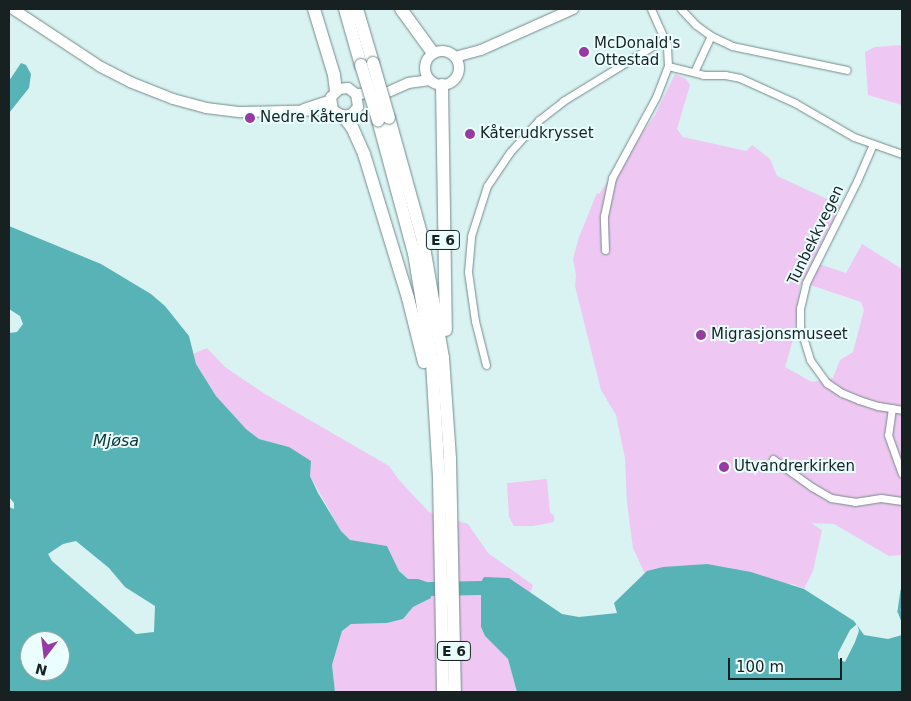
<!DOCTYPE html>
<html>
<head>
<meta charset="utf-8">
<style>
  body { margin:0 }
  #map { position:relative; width:911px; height:701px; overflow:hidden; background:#d9f2f2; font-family:"DejaVu Sans",sans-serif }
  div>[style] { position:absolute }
  .green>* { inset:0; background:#eec8f2 }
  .water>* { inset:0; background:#57b3b5 }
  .pier>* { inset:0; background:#d9f2f2 }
  .stream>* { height:2.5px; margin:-1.25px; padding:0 1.25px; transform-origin:1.25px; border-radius:1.25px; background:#57b3b5 }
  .river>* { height:14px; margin:-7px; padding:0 7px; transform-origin:7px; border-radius:7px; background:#57b3b5 }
  .roads { filter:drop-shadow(0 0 1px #738a8a) drop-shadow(0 0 1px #738a8a) }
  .minor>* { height:7px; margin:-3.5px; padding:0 3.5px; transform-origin:3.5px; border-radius:3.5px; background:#fff }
  .secondary>* { height:10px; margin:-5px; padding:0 5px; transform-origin:5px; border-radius:5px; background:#fff }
  .secondary>.ring { margin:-5px; padding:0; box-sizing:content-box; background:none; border:10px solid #fff; border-radius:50% }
  .motorway>* { height:12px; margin:-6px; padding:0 6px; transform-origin:6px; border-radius:6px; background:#fff }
  .bridges { filter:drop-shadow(0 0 1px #738a8a) drop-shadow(0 0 1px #738a8a) }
  .motorway-bridge>* { height:12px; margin:-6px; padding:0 6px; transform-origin:6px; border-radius:6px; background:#fff }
  .dots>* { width:14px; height:14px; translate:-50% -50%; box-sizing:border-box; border:2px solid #eafefe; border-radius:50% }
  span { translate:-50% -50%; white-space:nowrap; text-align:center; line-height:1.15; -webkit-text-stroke:4px #eafefe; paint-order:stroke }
  .shield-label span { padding:1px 4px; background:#eafefe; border:1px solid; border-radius:4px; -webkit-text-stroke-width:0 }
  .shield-label { font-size:14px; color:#182121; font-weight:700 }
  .poi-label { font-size:15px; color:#182121 }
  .left { translate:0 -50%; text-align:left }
  .street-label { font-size:15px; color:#182121 }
  .water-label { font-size:16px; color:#0b3839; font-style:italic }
  .frame { position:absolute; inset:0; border:10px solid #182121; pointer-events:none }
  .north { position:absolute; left:20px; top:631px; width:50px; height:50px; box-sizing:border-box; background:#eafefe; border:1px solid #96a6a6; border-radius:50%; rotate:195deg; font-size:14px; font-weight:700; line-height:20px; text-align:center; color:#182121 }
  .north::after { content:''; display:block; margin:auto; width:18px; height:22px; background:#973aa3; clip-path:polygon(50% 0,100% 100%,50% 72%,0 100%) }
  .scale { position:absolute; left:728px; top:658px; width:114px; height:22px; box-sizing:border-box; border:2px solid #182121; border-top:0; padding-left:6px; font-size:15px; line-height:18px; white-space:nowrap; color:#182121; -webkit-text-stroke:4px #eafefe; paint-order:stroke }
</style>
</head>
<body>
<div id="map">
  <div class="green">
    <i style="clip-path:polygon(902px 45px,902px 105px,868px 95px,865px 52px,875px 47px)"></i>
    <i style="clip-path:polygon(675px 74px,686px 79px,690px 85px,677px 129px,683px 137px,746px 151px,752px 145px,770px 159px,777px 176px,838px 204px,840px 208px,800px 287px,795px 333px,785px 367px,812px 382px,833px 378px,840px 360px,853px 352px,864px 310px,861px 302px,810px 285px,819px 264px,846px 273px,862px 244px,902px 269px,902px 555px,889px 556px,834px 524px,811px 523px,822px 530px,813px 571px,804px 589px,793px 584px,645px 574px,633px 548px,627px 503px,625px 458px,616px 415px,601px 390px,575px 286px,576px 275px,573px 259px,579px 237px,597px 193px,599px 194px,655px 115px)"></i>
    <i style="clip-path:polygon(207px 348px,225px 367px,265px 394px,389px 466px,399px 480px,429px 512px,468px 524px,488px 553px,533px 585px,530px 594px,509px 578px,481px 582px,481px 627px,485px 636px,508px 659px,517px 692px,335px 692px,332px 665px,342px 631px,351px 624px,387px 623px,403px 619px,413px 607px,427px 600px,418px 579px,408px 579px,399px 571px,387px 546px,350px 541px,341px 531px,310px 476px,289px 447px,259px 439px,246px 429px,216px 396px,196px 364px,193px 354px)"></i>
    <i style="clip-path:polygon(547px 479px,550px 512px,554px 516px,554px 522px,533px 526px,514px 526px,509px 517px,507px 483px)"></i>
  </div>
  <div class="water">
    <i style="clip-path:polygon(21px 63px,26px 65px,31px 74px,29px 88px,9px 113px,9px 81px)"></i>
    <i style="clip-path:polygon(evenodd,9px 226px,101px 264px,151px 294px,165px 306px,189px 336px,196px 364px,216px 396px,246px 429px,259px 439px,289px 447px,311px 461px,310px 476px,318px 493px,341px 531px,350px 540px,387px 546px,399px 571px,408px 579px,418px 579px,430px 583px,431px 598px,413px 607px,403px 619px,387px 623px,351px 624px,342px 631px,332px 665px,335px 692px,9px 692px,9px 507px,14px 509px,14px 503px,9px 497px,9px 333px,17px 332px,23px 324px,20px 316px,9px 309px,9px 226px,76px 541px,109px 568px,125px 587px,155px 606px,154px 632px,136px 634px,52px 561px,48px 554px,63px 544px,76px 541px,9px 226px,30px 641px,60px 641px,60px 671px,30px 671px,30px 641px)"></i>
    <i style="clip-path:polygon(707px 564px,751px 572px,804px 589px,854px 621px,864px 635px,888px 639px,902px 635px,902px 692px,517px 692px,508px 659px,485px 636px,481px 627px,481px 582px,484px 577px,509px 578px,562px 614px,579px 617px,617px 613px,614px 603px,647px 571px,663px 567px)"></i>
  </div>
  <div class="pier">
    <i style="clip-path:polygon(857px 624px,859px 631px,855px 642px,845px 662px,840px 660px,838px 658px,838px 653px,850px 630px)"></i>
  </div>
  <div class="stream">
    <i style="left:902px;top:590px;width:21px;rotate:98deg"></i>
    <i style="left:899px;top:611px;width:9px;rotate:69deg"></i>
  </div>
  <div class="river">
    <i style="left:430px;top:589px;width:51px;rotate:-1.1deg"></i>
  </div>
  <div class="roads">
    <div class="minor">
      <i style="left:681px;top:9px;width:22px;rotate:47deg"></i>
      <i style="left:696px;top:25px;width:19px;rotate:36deg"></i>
      <i style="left:711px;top:36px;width:23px;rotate:25deg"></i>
      <i style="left:732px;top:46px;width:117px;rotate:11.8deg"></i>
      <i style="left:668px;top:66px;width:36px;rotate:14deg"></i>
      <i style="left:703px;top:75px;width:22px"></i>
      <i style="left:725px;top:75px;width:15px;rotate:11deg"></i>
      <i style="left:740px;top:78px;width:60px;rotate:24.4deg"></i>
      <i style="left:795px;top:103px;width:68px;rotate:30deg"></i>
      <i style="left:854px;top:137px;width:51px;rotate:19.5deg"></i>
      <i style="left:694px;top:72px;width:40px;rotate:-65deg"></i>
      <i style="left:873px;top:144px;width:40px;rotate:113.4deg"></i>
      <i style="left:857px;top:181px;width:114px;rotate:116.6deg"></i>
      <i style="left:806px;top:283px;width:26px;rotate:103deg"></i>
      <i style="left:800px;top:308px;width:19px;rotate:90deg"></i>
      <i style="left:800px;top:327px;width:34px;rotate:73deg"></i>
      <i style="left:810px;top:360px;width:29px;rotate:54deg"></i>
      <i style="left:827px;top:383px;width:18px;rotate:34deg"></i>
      <i style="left:842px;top:393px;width:18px;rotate:22deg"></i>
      <i style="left:859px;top:400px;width:20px;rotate:18deg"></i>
      <i style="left:878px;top:406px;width:24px;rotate:9deg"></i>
      <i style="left:605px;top:250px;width:34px;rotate:-92deg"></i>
      <i style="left:604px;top:216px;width:39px;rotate:-78deg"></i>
      <i style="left:612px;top:178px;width:92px;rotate:-61.5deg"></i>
      <i style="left:656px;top:97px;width:33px;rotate:-69deg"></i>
      <i style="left:668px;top:66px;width:21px;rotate:-93deg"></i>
      <i style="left:667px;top:45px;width:39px;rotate:-114deg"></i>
      <i style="left:486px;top:365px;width:45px;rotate:-104deg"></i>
      <i style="left:475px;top:321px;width:49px;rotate:-98.1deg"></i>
      <i style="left:468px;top:272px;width:36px;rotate:-85deg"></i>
      <i style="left:471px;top:236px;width:52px;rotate:-72.3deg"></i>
      <i style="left:487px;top:186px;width:41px;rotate:-55.9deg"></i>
      <i style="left:510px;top:152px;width:43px;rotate:-47.8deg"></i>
      <i style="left:539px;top:120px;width:31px;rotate:-38deg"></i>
      <i style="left:563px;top:101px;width:119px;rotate:-31.5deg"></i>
      <i style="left:892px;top:408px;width:27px;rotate:98deg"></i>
      <i style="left:888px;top:435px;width:41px;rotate:70.3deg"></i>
      <i style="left:773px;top:459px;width:48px;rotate:35.7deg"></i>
      <i style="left:812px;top:487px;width:22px;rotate:30deg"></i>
      <i style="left:831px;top:498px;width:24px;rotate:9deg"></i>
      <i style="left:855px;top:502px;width:26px;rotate:-9deg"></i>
      <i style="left:881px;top:498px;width:21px;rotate:8deg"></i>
    </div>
    <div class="secondary">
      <i style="left:13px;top:9px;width:105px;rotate:33.4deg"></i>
      <i style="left:101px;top:67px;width:33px;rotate:27deg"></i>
      <i style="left:130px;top:82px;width:46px;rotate:21.6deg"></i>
      <i style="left:173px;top:99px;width:34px;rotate:15deg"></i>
      <i style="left:206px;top:108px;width:35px;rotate:7deg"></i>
      <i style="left:241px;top:112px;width:92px;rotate:-1.2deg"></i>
      <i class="ring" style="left:425px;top:51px;width:24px;height:24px"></i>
      <i style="left:455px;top:57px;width:27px;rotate:-15deg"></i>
      <i style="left:481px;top:50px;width:101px;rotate:-24deg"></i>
      <i style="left:356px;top:94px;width:13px;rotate:81deg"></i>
      <i style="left:358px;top:107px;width:9px;rotate:131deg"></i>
      <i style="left:352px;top:114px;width:9px;rotate:167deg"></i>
      <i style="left:343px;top:116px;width:12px;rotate:-149deg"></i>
      <i style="left:333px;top:110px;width:13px;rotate:-99deg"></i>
      <i style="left:331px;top:97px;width:11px;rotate:-45deg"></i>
      <i style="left:339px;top:89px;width:9px;rotate:-6deg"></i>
      <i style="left:348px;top:88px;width:10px;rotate:37deg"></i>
      <i style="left:356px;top:94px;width:21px;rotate:-3deg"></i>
      <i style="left:377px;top:97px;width:34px;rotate:-24deg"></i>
      <i style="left:408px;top:83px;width:22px;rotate:-8deg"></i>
      <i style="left:304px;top:109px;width:28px;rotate:-18deg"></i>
    </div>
    <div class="motorway">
      <i style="left:314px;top:9px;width:69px;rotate:73.1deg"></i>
      <i style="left:334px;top:75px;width:16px;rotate:83deg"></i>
      <i style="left:345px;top:9px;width:58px;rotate:74.1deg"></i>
      <i style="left:357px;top:9px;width:56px;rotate:73.5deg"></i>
      <i style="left:401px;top:9px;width:54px;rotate:54deg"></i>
      <i style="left:442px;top:85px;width:245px;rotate:89.1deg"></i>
      <i style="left:343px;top:116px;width:14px;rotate:51deg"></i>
      <i style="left:352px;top:127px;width:30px;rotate:66deg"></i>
      <i style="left:364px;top:154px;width:151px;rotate:73deg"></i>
      <i style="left:408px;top:298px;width:66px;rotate:76deg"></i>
      <i style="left:389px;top:118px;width:128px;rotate:74.5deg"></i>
      <i style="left:423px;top:241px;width:119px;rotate:80.3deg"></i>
      <i style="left:443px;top:358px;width:101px;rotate:86deg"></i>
      <i style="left:450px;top:459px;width:233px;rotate:88.8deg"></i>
      <i style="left:378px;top:120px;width:138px;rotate:74.9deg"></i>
      <i style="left:414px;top:253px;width:111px;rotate:80.7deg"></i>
      <i style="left:432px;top:363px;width:116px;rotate:86.5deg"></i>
      <i style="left:439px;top:479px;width:213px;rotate:88.9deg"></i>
    </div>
  </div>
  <div class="bridges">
    <div class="motorway-bridge">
      <i style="left:373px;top:63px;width:57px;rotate:73.8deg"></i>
      <i style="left:361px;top:65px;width:58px;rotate:72.8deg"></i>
    </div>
  </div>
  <div class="dots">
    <i style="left:584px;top:52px;background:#973aa3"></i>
    <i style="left:250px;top:118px;background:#973aa3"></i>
    <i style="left:470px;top:134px;background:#973aa3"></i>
    <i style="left:701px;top:335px;background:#973aa3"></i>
    <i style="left:724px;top:467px;background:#973aa3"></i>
  </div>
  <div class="shield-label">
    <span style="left:443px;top:240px">E 6</span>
    <span style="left:454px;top:651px">E 6</span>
  </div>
  <div class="poi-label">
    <span class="left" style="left:594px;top:52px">McDonald's<br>Ottestad</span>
    <span class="left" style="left:260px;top:118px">Nedre Kåterud</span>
    <span class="left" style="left:480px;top:134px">Kåterudkrysset</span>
    <span class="left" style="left:711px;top:335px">Migrasjonsmuseet</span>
    <span class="left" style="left:734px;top:467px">Utvandrerkirken</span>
  </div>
  <div class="street-label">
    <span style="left:816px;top:235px;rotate:-64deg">Tunbekkvegen</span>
  </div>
  <div class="water-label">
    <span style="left:116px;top:441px">Mjøsa</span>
  </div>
  <div class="frame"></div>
  <div class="north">N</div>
  <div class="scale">100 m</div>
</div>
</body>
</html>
